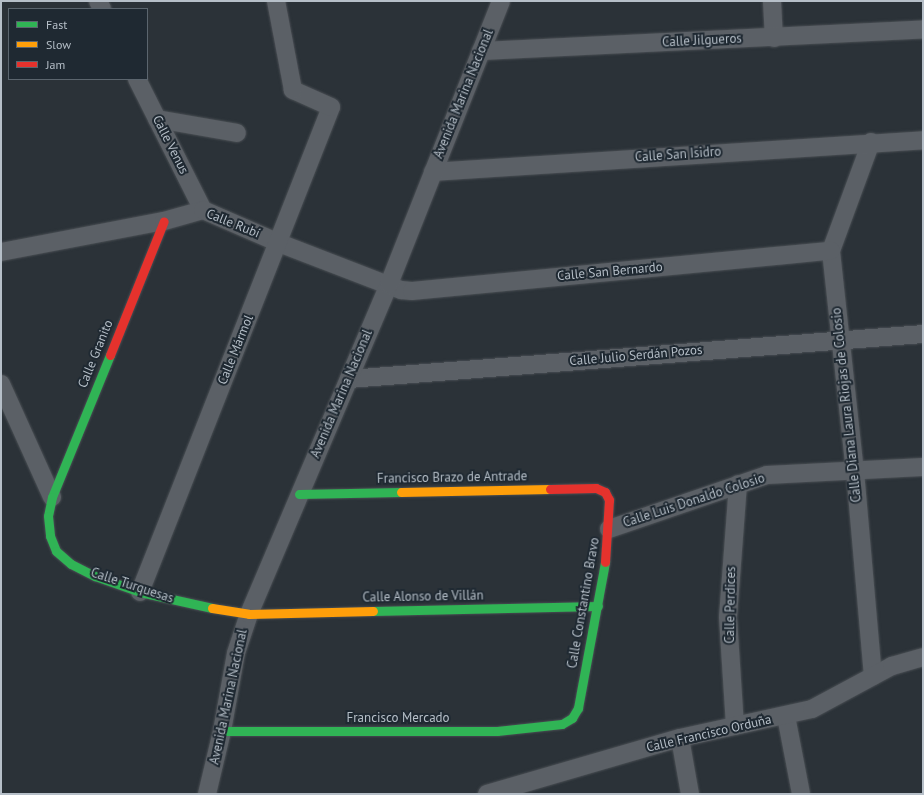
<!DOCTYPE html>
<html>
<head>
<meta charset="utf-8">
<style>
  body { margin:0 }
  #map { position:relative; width:924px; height:795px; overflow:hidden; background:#2b3238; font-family:"PT Sans",sans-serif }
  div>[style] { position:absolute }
  .roads { filter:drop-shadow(0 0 1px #494e53) drop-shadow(0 0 1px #494e53) }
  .street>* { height:18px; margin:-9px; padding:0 9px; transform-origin:9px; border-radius:9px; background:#5b6066 }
  .fast>* { height:9px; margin:-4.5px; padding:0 4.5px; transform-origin:4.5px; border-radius:4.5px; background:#30b455 }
  .slow>* { height:9px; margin:-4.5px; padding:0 4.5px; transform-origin:4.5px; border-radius:4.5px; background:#ff9f0a }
  .jam>* { height:9px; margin:-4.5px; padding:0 4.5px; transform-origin:4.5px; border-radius:4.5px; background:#e5322d }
  span { translate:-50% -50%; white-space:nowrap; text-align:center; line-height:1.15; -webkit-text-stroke:4px #1f2932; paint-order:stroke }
  .street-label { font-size:13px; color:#b6bfc8 }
  .frame { position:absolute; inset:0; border:2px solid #b6bfc8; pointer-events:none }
  .legend { position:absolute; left:8px; top:8px; width:140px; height:72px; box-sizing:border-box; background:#1f2932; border:1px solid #5b656e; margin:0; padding:5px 7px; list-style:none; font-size:12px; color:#b6bfc8 }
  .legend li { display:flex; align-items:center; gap:8px; height:20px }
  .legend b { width:20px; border:1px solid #5b656e }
</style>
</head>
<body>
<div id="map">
  <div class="roads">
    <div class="street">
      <i style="left:98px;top:1px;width:9px;rotate:63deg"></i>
      <i style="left:772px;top:1px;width:37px;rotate:87deg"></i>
      <i style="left:481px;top:51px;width:443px;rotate:-2.8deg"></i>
      <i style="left:137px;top:79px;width:147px;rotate:63.3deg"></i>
      <i style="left:157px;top:119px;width:81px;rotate:9.9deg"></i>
      <i style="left:871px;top:142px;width:116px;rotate:110.2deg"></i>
      <i style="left:831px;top:251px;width:221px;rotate:83.8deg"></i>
      <i style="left:855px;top:471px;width:206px;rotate:85deg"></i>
      <i style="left:433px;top:172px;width:491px;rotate:-3.7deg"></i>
      <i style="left:1px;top:252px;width:166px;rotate:-10.8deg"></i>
      <i style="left:164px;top:221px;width:41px;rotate:-15.8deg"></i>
      <i style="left:203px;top:210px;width:83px;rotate:23.5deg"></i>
      <i style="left:279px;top:243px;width:131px;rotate:21.1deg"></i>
      <i style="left:401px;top:290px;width:11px;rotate:5deg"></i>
      <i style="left:412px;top:291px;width:421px;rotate:-5.5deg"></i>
      <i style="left:349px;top:379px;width:576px;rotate:-4.48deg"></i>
      <i style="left:1px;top:384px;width:124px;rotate:65.7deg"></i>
      <i style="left:609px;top:529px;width:167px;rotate:-18.9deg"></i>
      <i style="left:767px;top:475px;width:156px;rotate:-2.9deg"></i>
      <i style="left:140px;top:592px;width:521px;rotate:-68.5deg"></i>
      <i style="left:331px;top:107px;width:42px;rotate:-155.9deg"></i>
      <i style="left:293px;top:90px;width:91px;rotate:-100.8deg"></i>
      <i style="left:786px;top:716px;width:79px;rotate:79.1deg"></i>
      <i style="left:735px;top:726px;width:109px;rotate:-93.7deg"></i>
      <i style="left:728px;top:617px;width:133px;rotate:-85.7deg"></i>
      <i style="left:680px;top:738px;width:57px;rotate:79.9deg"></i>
      <i style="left:207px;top:794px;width:65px;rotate:-76.6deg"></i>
      <i style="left:222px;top:731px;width:79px;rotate:-79.8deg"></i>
      <i style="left:236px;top:653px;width:41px;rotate:-71.6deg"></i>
      <i style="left:249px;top:614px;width:358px;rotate:-67deg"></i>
      <i style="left:389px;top:284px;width:304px;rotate:-68.4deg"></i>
      <i style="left:487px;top:794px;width:201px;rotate:-16.2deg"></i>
      <i style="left:680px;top:738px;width:135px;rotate:-12.4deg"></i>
      <i style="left:812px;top:709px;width:91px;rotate:-28.3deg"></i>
      <i style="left:892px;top:666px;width:32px;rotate:-16deg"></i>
    </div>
    <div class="fast">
      <i style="left:110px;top:355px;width:153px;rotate:112.2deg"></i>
      <i style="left:52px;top:497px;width:19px;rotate:102deg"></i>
      <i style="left:48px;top:516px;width:20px;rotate:84deg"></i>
      <i style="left:50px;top:536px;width:16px;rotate:68deg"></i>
      <i style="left:56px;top:551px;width:20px;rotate:41deg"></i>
      <i style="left:71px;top:564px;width:27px;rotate:27deg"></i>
      <i style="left:95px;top:576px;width:48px;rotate:19.6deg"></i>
      <i style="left:140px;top:592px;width:74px;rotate:12.5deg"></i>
      <i style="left:299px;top:494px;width:102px;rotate:-1.1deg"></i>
      <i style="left:373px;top:611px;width:225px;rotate:-1.3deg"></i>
      <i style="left:222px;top:731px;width:275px"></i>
      <i style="left:497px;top:731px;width:65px;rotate:-6.1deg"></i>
      <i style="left:562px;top:724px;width:12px;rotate:-31deg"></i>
      <i style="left:572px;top:718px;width:12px;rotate:-59deg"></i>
      <i style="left:578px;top:708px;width:148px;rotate:-79.5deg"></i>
    </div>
    <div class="slow">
      <i style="left:401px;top:492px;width:149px;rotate:-1.2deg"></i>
      <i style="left:212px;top:608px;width:37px;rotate:9deg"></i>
      <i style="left:249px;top:614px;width:124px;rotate:-1.4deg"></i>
    </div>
    <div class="jam">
      <i style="left:110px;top:355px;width:144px;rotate:-68.1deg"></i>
      <i style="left:550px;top:489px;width:46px;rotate:-1.2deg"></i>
      <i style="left:596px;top:488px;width:10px;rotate:24deg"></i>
      <i style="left:605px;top:492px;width:9px;rotate:63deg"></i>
      <i style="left:609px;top:500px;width:62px;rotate:93.7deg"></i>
    </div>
  </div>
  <div class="street-label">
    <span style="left:702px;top:41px;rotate:-3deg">Calle Jilgueros</span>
    <span style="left:464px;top:94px;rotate:-68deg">Avenida Marina Nacional</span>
    <span style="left:170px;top:145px;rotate:63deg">Calle Venus</span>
    <span style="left:678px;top:155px;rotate:-4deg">Calle San Isidro</span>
    <span style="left:233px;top:224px;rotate:22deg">Calle Rubí</span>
    <span style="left:610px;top:272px;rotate:-5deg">Calle San Bernardo</span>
    <span style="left:236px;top:350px;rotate:-68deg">Calle Mármol</span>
    <span style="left:96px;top:354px;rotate:-68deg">Calle Granito</span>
    <span style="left:636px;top:356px;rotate:-5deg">Calle Julio Serdán Pozos</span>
    <span style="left:342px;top:394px;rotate:-67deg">Avenida Marina Nacional</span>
    <span style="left:847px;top:405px;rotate:-96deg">Calle Diana Laura Riojas de Colosio</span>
    <span style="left:452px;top:478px;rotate:-1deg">Francisco Brazo de Antrade</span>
    <span style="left:694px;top:501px;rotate:-18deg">Calle Luis Donaldo Colosio</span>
    <span style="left:132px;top:586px;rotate:18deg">Calle Turquesas</span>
    <span style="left:423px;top:597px;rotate:-1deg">Calle Alonso de Villán</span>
    <span style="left:584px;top:603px;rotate:-80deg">Calle Constantino Bravo</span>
    <span style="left:731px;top:605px;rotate:-89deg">Calle Perdices</span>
    <span style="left:229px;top:697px;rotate:-78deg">Avenida Marina Nacional</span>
    <span style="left:398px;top:718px">Francisco Mercado</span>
    <span style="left:709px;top:734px;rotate:-13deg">Calle Francisco Orduña</span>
  </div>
  <div class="frame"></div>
  <ul class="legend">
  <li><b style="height:5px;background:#30b455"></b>Fast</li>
  <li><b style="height:5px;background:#ff9f0a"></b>Slow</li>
  <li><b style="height:5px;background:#e5322d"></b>Jam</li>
  </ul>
</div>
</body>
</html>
